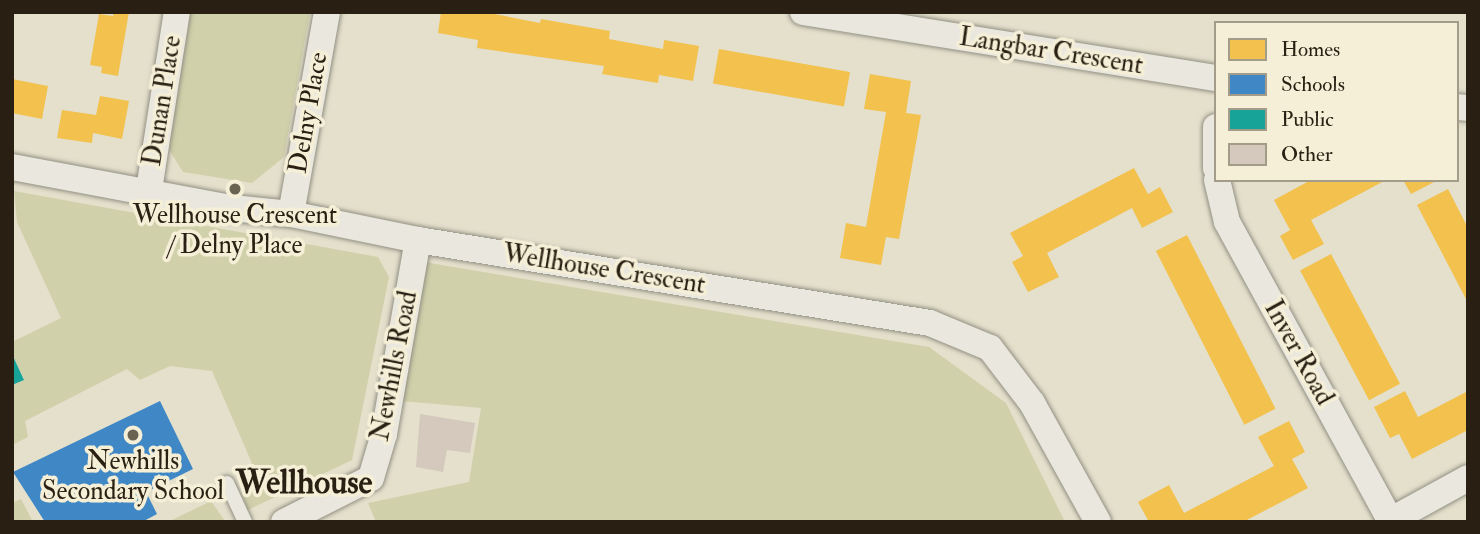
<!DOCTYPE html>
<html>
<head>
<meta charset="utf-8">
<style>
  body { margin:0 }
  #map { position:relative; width:1480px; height:534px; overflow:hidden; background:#e4e0cc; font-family:"IM FELL Double Pica",serif }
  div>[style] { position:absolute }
  .green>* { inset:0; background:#d0d0aa }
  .homes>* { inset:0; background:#f2c14e; transform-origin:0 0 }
  .schools>* { inset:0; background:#3f88c5 }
  .public>* { inset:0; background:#17a398 }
  .building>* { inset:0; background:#d4c9bc }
  .roads { filter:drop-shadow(0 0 2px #939083) drop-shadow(0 0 2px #939083) }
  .lane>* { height:14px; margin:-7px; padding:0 7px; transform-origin:7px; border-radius:7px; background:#eae8de }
  .street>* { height:26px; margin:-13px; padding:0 13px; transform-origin:13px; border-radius:13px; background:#eae8de }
  .dots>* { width:19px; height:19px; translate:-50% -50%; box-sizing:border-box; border:4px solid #f5efd7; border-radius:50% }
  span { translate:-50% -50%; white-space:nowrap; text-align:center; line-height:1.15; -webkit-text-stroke:7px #f5efd7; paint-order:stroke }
  .street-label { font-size:26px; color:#291f12 }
  .poi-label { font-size:26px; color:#291f12 }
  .district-label { font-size:33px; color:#291f12; font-weight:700 }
  .frame { position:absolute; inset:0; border:14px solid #291f12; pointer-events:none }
  .legend { position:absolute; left:1214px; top:21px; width:245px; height:161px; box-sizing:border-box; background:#f5efd7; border:2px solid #a39c88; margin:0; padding:9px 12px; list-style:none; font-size:21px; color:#291f12 }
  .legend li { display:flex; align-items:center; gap:14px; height:35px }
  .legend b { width:35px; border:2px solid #a39c88 }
</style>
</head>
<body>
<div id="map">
  <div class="green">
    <i style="clip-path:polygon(186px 12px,310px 12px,284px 157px,252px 183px,183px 172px,165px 143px)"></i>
    <i style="clip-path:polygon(14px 191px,378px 257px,389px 277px,352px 460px,248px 510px,241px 493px,254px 468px,212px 371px,170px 366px,140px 380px,127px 369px,25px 421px,28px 437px,12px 445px,12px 385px,24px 379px,12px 354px,12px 342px,61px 318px,17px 222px)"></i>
    <i style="clip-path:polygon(424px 262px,929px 347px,1006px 403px,1065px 522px,376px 522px,368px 503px,469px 482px,481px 408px,401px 401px)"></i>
    <i style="clip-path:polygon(21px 499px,33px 522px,12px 522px,12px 503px)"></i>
    <i style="clip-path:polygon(211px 501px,225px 521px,168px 522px)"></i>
  </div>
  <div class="homes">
    <i style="clip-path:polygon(114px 12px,129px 12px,118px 76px,101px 73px,102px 67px,90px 65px,99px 14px,113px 16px)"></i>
    <i style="clip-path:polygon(441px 12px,484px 12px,540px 23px,541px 19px,610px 31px,609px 39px,663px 49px,664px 40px,699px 46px,693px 81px,659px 75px,658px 83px,602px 74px,604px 66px,477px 48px,478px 40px,438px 33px)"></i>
    <i style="left:719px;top:49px;width:133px;height:35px;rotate:10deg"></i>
    <i style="clip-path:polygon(870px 74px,911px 81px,906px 113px,921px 115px,899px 239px,886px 237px,881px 265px,840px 258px,846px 223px,866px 227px,886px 112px,864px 109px)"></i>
    <i style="clip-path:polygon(12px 79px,48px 86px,42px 119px,12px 113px)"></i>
    <i style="clip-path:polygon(100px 96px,129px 101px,122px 139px,93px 133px,92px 143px,57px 138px,62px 110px,96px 115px)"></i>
    <i style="clip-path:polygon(1134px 168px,1148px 194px,1160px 187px,1173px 212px,1142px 228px,1132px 208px,1047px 253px,1059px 277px,1028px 292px,1012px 262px,1023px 256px,1010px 233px)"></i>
    <i style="clip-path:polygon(1311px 180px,1386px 180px,1311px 220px,1324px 244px,1293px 260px,1280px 236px,1290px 230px,1274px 200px)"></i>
    <i style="clip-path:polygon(1403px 180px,1438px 180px,1411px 194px)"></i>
    <i style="clip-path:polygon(1448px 189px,1468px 228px,1468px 303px,1417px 205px)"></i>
    <i style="left:1187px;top:235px;width:195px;height:35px;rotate:63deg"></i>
    <i style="left:1331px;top:254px;width:147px;height:35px;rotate:62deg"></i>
    <i style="clip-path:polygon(1405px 391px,1418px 417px,1468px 391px,1468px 430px,1412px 459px,1399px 434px,1390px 438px,1374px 407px)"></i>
    <i style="clip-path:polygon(1289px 421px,1305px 452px,1292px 459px,1308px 488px,1243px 522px,1149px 522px,1138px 502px,1169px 485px,1184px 513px,1274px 466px,1258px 437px)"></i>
  </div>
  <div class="schools">
    <i style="clip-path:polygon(160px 401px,193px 469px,146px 492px,157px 514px,142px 522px,45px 522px,13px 472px)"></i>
  </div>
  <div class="public">
    <i style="clip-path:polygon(12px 354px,24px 380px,12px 385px)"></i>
  </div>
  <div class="building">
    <i style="clip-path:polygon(420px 414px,475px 423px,470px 453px,447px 450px,443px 472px,416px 467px)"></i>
  </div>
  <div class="roads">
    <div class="lane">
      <i style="left:227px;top:483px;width:43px;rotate:65.2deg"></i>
    </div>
    <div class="street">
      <i style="left:803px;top:12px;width:418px;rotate:9.1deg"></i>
      <i style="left:1457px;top:107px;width:11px;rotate:5deg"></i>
      <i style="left:1216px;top:127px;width:41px;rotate:90deg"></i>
      <i style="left:12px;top:167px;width:224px;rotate:10.6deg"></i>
      <i style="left:232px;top:208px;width:59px;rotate:5.8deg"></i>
      <i style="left:291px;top:214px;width:130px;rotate:11.6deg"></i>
      <i style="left:418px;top:240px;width:519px;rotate:9.21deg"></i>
      <i style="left:930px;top:323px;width:65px;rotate:22.6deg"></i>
      <i style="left:990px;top:348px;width:69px;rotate:52.6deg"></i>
      <i style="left:1032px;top:403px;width:136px;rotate:61deg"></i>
      <i style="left:1217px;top:180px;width:43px;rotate:76.6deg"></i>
      <i style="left:1227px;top:222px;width:342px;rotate:61.3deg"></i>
      <i style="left:149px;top:190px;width:180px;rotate:-81.1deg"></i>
      <i style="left:291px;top:214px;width:205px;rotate:-79.9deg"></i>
      <i style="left:284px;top:522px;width:97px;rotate:-26.8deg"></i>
      <i style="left:371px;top:478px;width:46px;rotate:-73.5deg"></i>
      <i style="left:384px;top:434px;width:197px;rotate:-80.1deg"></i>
      <i style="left:1388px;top:522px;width:91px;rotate:-28.8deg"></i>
    </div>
  </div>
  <div class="dots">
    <i style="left:235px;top:189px;background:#6a6353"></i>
    <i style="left:133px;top:435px;background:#6a6353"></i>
  </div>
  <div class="street-label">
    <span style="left:1051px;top:52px;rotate:9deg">Langbar Crescent</span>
    <span style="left:163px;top:101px;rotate:-81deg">Dunan Place</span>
    <span style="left:309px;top:113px;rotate:-80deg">Delny Place</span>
    <span style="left:604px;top:270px;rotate:9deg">Wellhouse Crescent</span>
    <span style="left:1298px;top:353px;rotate:61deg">Inver Road</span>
    <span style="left:395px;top:366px;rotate:-79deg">Newhills Road</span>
  </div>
  <div class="poi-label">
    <span style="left:235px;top:231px">Wellhouse Crescent<br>/ Delny Place</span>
    <span style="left:133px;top:477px">Newhills<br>Secondary School</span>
  </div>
  <div class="district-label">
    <span style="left:304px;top:483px">Wellhouse</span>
  </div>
  <div class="frame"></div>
  <ul class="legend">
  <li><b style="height:19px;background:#f2c14e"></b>Homes</li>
  <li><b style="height:19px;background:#3f88c5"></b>Schools</li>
  <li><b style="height:19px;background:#17a398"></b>Public</li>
  <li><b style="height:19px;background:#d4c9bc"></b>Other</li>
  </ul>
</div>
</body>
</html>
